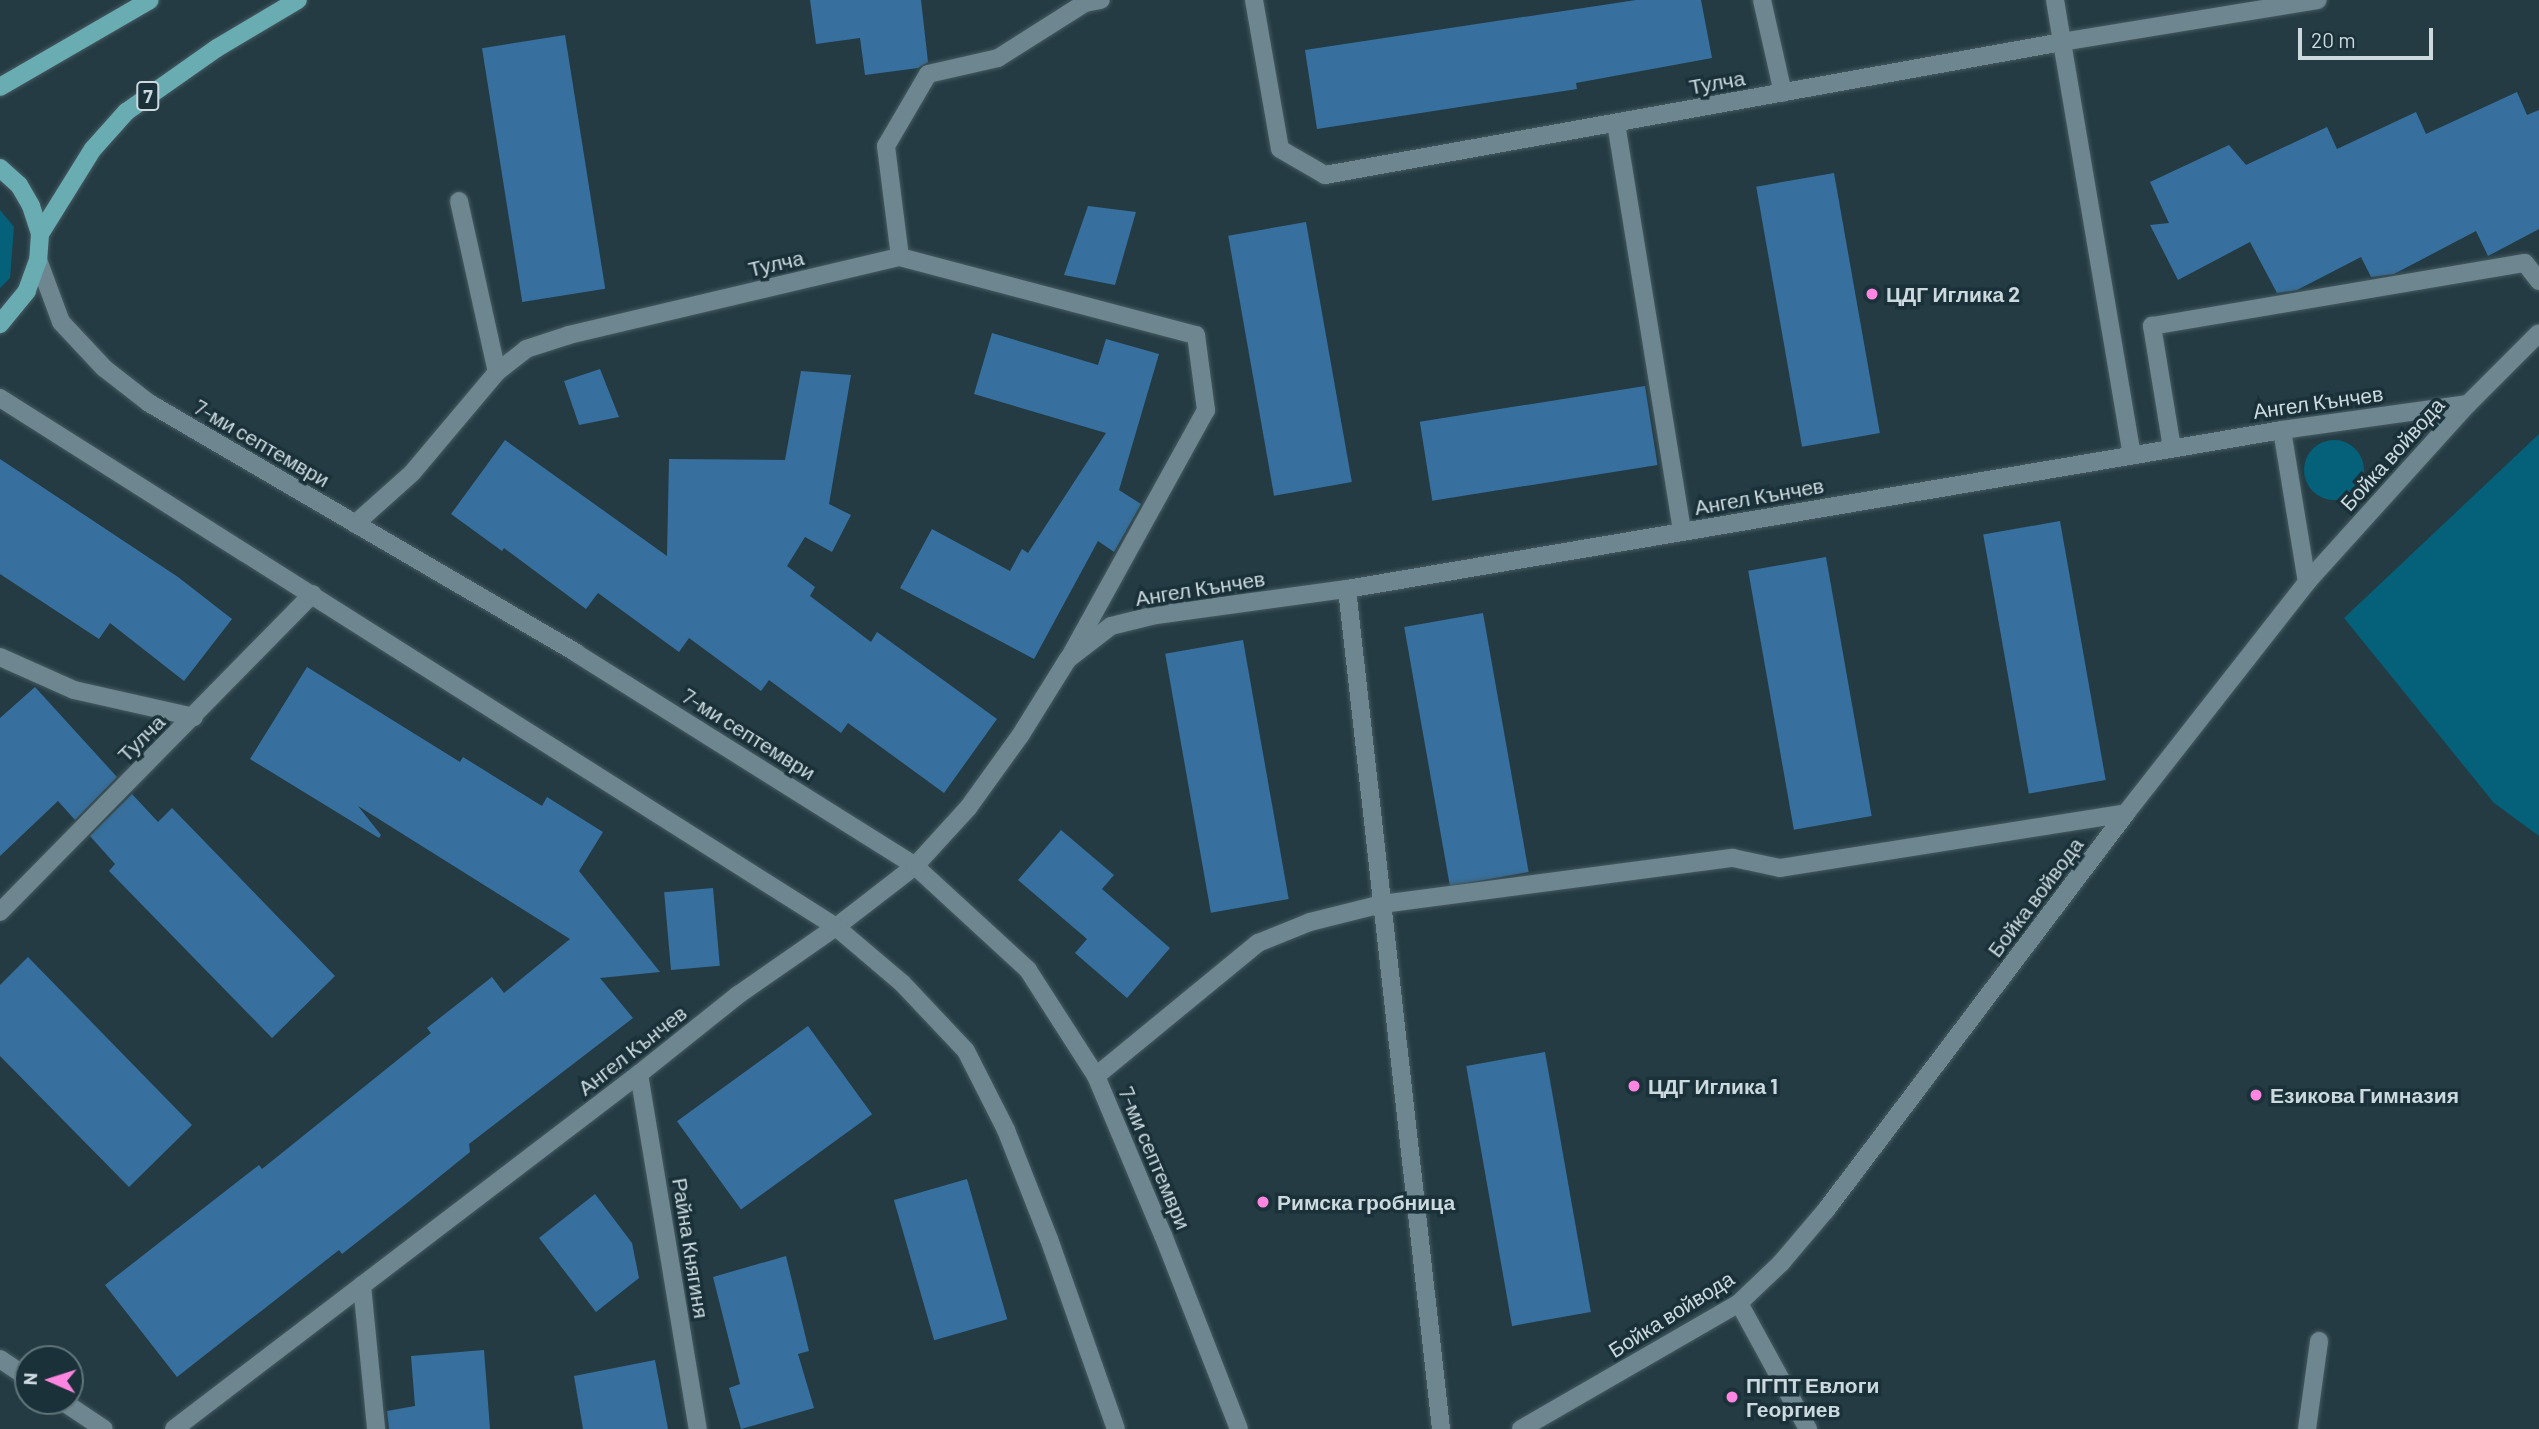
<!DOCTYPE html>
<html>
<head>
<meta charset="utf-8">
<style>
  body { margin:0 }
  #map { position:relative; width:2539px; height:1429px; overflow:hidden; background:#243b43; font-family:Barlow,sans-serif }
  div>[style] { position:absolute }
  .green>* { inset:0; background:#046179 }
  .round { border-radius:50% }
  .building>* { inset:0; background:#37709e; transform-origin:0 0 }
  .roads { filter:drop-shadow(0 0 2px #455960) drop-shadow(0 0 2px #455960) }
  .lane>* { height:18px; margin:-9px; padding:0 9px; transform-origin:9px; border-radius:9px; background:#6d868f }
  .street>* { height:18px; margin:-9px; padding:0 9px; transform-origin:9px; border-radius:9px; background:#6d868f }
  .secondary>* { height:18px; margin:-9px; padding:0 9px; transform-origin:9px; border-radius:9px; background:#6d868f }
  .primary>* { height:18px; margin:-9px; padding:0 9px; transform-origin:9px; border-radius:9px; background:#69acb2 }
  .dots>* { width:19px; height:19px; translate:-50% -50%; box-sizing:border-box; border:4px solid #1a3139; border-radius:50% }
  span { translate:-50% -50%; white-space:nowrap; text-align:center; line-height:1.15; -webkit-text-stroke:7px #1a3139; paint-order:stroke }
  .shield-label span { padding:2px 5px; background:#1a3139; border:2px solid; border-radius:5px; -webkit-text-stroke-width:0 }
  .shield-label { font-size:19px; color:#ccdadf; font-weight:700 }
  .street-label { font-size:21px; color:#ccdadf }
  .poi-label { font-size:21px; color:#ccdadf; font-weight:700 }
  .left { translate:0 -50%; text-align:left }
  .north { position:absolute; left:14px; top:1345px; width:70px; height:70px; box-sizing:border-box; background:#1a3139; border:2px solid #61757b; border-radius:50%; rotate:273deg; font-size:19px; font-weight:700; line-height:28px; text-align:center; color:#ccdadf }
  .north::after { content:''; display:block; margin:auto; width:24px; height:32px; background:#fe85e0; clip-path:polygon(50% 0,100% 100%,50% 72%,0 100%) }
  .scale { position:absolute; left:2298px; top:28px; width:135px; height:32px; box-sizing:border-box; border:4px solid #ccdadf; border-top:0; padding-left:9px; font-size:21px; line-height:24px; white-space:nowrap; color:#ccdadf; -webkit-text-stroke:5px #1a3139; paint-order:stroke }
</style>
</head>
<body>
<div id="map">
  <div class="green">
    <i style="clip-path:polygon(0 210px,14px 227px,10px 278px,0 288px)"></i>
    <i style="clip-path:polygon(2539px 434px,2539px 836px,2494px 803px,2344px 618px)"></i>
    <i class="round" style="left:2304px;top:440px;width:60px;height:60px"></i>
  </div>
  <div class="building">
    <i style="clip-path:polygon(810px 0,921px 0,928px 62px,918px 68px,865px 75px,860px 38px,816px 44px)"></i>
    <i style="clip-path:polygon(1636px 0,1701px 0,1712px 58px,1576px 83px,1577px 89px,1317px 129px,1305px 50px)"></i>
    <i style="left:565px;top:35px;width:257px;height:84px;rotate:81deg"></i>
    <i style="clip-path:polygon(2517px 92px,2527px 115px,2539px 110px,2539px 229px,2488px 256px,2476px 231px,2394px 274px,2371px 277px,2361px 257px,2297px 290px,2277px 293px,2250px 242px,2178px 280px,2150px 225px,2169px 223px,2150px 182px,2229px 145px,2246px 165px,2327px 127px,2337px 149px,2416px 112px,2426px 134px)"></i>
    <i style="left:1834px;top:173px;width:264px;height:79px;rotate:80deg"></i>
    <i style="clip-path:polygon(1088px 206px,1136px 212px,1115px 285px,1064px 275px)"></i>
    <i style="left:1306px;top:222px;width:264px;height:79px;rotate:80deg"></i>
    <i style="clip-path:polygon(992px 333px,1098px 365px,1106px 339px,1159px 354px,1119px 490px,1141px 504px,1114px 552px,1098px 541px,1034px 659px,900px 588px,932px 529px,1010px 571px,1022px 549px,1028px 553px,1106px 433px,974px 394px)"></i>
    <i style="clip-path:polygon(600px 369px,619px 417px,579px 425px,564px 381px)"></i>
    <i style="clip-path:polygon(801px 371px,851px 375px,829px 504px,851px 515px,832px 552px,805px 537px,787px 566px,815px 587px,810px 596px,871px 642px,877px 632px,997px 719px,944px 793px,848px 723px,841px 733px,769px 680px,761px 691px,689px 638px,679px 652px,598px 593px,586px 609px,504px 548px,502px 551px,451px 514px,505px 440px,667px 556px,669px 459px,785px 460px)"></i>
    <i style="left:1645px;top:386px;width:80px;height:228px;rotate:81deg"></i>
    <i style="clip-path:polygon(0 459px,178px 577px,232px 619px,184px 681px,110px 623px,99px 639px,0 574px)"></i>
    <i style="left:2060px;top:521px;width:263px;height:78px;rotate:80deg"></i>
    <i style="left:1826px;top:557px;width:263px;height:79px;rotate:80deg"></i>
    <i style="left:1483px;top:613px;width:263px;height:80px;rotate:80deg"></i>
    <i style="left:1243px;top:640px;width:263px;height:79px;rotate:80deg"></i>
    <i style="clip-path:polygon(307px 667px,460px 762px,463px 757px,542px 806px,547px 797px,603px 832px,579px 871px,660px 972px,600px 978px,633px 1018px,469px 1144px,470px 1152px,407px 1203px,342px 1254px,339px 1250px,177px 1377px,105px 1285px,259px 1165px,262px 1169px,349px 1099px,431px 1033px,427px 1028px,492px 977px,504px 993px,570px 939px,358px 806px,381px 835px,379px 838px,250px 759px)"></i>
    <i style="clip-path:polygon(35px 687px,117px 777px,75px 820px,58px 801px,0 856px,0 718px)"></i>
    <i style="clip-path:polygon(132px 794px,158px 822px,172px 808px,335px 976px,272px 1038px,109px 871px,115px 864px,90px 836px)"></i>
    <i style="clip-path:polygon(1061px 830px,1114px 875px,1102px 889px,1170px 948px,1127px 998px,1075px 953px,1087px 939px,1018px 880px)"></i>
    <i style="left:713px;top:888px;width:78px;height:49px;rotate:85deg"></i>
    <i style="clip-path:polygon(28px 957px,192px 1125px,129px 1187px,0 1056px,0 985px)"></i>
    <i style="left:808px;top:1026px;width:109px;height:162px;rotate:54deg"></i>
    <i style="left:1545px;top:1052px;width:264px;height:80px;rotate:80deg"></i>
    <i style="left:967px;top:1179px;width:146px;height:76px;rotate:74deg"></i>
    <i style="clip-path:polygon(595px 1194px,632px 1243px,639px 1278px,596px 1312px,539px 1238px)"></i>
    <i style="clip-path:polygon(786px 1256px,809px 1351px,798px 1354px,814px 1408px,741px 1429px,729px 1388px,740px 1384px,713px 1277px)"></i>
    <i style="clip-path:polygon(484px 1350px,490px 1429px,389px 1429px,387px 1411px,415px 1406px,411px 1356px)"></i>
    <i style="clip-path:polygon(655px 1360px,668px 1429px,583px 1429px,574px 1376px)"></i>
  </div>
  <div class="roads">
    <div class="lane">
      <i style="left:2055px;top:0;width:43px;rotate:80.5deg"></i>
      <i style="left:459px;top:201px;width:175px;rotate:77.5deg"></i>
      <i style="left:900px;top:257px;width:306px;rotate:14.8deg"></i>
      <i style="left:1196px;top:335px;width:76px;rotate:82.4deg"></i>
      <i style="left:1206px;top:410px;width:283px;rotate:118.9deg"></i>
      <i style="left:2172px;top:448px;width:124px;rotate:-99.3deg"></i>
      <i style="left:2152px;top:326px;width:378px;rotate:-9.6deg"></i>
      <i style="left:2525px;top:263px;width:23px;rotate:52deg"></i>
      <i style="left:1347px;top:589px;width:845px;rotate:83.61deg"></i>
      <i style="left:0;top:657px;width:81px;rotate:24deg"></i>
      <i style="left:74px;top:690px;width:123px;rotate:12.7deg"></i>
      <i style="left:1096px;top:1076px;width:210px;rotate:-39.4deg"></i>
      <i style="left:1258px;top:943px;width:56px;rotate:-22deg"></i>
      <i style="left:1310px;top:922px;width:74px;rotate:-14deg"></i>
      <i style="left:1382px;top:904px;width:354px;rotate:-7.5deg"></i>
      <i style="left:1733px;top:858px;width:48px;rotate:12deg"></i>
      <i style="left:1780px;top:868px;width:350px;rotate:-9deg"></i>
      <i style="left:0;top:1359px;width:34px;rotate:34deg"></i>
      <i style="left:62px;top:1401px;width:50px;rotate:33.7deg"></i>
      <i style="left:2307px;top:1429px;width:89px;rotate:-82.2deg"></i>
    </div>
    <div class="street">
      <i style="left:1254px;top:0;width:151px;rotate:80.1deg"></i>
      <i style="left:1280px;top:149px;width:52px;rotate:30deg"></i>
      <i style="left:1325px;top:175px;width:749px;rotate:-10.23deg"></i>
      <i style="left:2062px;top:42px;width:259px;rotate:-9.3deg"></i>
      <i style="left:1762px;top:0;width:95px;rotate:77.3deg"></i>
      <i style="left:2062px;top:42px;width:419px;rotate:80.4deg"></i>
      <i style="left:1616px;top:123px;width:414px;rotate:80.8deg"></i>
      <i style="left:2282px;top:430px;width:154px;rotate:80.7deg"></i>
      <i style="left:355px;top:524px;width:76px;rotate:-41.8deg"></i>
      <i style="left:412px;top:473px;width:132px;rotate:-49.9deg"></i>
      <i style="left:497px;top:372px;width:37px;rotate:-38deg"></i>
      <i style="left:526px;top:349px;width:45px;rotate:-18deg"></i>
      <i style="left:569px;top:335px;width:340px;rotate:-13.3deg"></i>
      <i style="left:900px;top:257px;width:112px;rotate:-97.2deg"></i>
      <i style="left:886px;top:146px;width:83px;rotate:-59.7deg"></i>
      <i style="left:928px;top:74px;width:72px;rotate:-12.9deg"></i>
      <i style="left:998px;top:58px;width:103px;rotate:-32.3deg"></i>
      <i style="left:1085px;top:3px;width:16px;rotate:-11deg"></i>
      <i style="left:0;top:912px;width:446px;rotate:-45.5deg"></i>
      <i style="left:639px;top:1074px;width:360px;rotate:80.6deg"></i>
      <i style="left:362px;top:1285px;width:145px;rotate:84.4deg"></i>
      <i style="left:1739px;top:1303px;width:144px;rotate:61.3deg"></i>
      <i style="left:174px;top:1429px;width:585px;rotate:-37.36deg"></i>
      <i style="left:639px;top:1074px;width:127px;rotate:-38.6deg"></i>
      <i style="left:738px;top:995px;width:119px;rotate:-34.8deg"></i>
      <i style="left:836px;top:927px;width:100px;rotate:-37.7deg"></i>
      <i style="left:915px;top:866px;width:79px;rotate:-47.6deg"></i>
      <i style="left:968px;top:808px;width:89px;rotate:-54.2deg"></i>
      <i style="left:1020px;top:736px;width:91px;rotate:-58.1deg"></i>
      <i style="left:1068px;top:659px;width:54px;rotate:-37.5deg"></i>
      <i style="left:1111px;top:626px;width:46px;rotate:-13.7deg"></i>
      <i style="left:1156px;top:615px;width:193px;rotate:-7.8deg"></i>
      <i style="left:1347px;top:589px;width:948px;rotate:-9.65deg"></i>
      <i style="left:2282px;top:430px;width:188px;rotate:-8deg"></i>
      <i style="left:1521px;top:1429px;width:252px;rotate:-30deg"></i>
      <i style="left:1739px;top:1303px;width:58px;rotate:-43.6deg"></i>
      <i style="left:1781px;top:1263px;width:70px;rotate:-49.7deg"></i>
      <i style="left:1826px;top:1210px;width:498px;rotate:-52.9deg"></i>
      <i style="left:2126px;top:813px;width:293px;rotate:-51.9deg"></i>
      <i style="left:2307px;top:582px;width:240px;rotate:-47.9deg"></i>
      <i style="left:2468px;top:404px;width:100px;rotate:-45deg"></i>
    </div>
    <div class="secondary">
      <i style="left:38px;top:260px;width:66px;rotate:69.6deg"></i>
      <i style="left:61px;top:322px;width:63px;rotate:46.9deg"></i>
      <i style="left:104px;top:368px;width:57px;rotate:37.9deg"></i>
      <i style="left:149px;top:403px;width:495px;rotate:30.3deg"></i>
      <i style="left:576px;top:653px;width:400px;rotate:32.1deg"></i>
      <i style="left:915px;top:866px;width:154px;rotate:42.6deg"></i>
      <i style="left:1028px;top:970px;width:126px;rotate:57.3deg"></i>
      <i style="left:1096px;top:1076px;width:173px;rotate:67.2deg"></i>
      <i style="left:1163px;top:1235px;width:208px;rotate:68.6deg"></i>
      <i style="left:0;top:398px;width:989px;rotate:32.32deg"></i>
      <i style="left:836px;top:927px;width:87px;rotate:40.3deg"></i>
      <i style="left:902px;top:983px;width:93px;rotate:46.7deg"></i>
      <i style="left:966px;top:1051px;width:89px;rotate:63.1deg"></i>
      <i style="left:1006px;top:1130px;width:117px;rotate:68.5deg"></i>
      <i style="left:1049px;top:1239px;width:201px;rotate:70.6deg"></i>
    </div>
    <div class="primary">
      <i style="left:0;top:87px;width:173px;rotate:-30.1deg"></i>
      <i style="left:0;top:168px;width:25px;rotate:42deg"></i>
      <i style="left:19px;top:185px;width:24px;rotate:60deg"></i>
      <i style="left:31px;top:206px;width:29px;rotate:72deg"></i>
      <i style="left:40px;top:234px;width:26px;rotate:94deg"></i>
      <i style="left:38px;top:260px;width:33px;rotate:110deg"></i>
      <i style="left:27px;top:291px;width:43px;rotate:129.3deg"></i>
      <i style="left:40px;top:234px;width:100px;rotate:-58.1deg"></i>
      <i style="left:93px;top:149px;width:50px;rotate:-48.3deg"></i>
      <i style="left:126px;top:112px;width:111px;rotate:-35.1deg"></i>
      <i style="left:217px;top:48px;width:94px;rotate:-30.7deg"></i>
    </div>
  </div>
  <div class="dots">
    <i style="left:1872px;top:294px;background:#fe85e0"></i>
    <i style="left:1634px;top:1086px;background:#fe85e0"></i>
    <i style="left:2256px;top:1095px;background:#fe85e0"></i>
    <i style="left:1263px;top:1202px;background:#fe85e0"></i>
    <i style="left:1732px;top:1397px;background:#fe85e0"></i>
  </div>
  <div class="shield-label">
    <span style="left:148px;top:96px">7</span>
  </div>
  <div class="street-label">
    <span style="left:1717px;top:82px;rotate:-10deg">Тулча</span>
    <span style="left:776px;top:263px;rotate:-13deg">Тулча</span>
    <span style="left:2318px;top:402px;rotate:-8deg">Ангел Кънчев</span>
    <span style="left:262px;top:443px;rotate:30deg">7-ми септември</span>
    <span style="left:2392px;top:454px;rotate:-48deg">Бойка войвода</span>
    <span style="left:1759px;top:496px;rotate:-10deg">Ангел Кънчев</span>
    <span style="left:1200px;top:588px;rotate:-9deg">Ангел Кънчев</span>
    <span style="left:749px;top:734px;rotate:32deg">7-ми септември</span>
    <span style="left:141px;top:738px;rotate:-45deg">Тулча</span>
    <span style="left:2035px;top:897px;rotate:-53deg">Бойка войвода</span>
    <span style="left:632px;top:1050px;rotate:-38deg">Ангел Кънчев</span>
    <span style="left:1155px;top:1158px;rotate:67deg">7-ми септември</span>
    <span style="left:691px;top:1248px;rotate:81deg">Райна Княгиня</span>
    <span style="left:1671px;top:1314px;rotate:-32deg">Бойка войвода</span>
  </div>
  <div class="poi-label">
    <span class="left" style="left:1886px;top:294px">ЦДГ Иглика 2</span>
    <span class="left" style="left:1648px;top:1086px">ЦДГ Иглика 1</span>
    <span class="left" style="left:2270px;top:1095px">Езикова Гимназия</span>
    <span class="left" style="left:1277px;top:1202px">Римска гробница</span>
    <span class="left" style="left:1746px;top:1397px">ПГПТ Евлоги<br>Георгиев</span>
  </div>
  <div class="north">N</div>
  <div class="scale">20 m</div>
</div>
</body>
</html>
